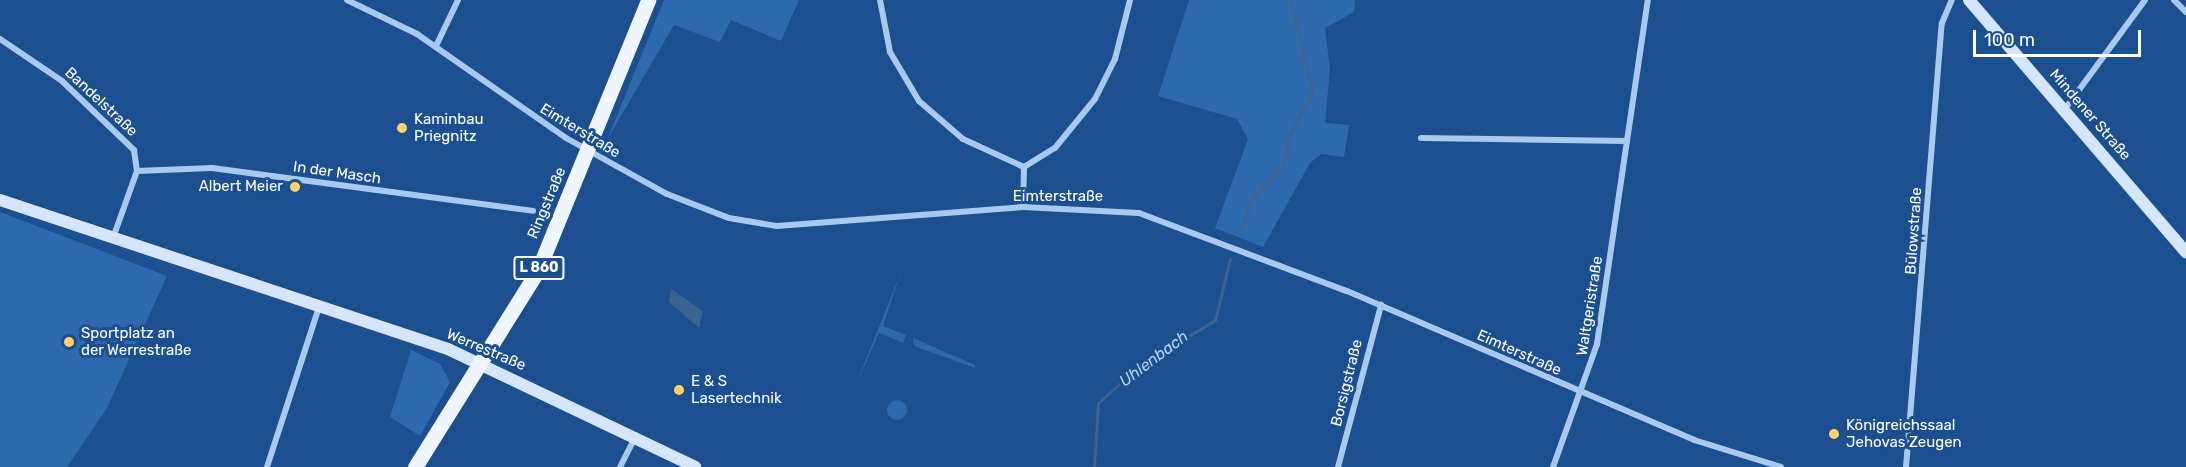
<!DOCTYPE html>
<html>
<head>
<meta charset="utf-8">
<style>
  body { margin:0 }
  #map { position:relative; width:2186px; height:467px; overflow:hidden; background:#1b4f8f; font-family:Rubik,sans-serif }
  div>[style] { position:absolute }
  .green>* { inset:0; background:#2e69ad }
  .round { border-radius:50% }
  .water>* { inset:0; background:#3c6290 }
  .stream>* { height:3px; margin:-1.5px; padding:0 1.5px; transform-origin:1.5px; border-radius:1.5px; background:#3c6290 }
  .street>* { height:6px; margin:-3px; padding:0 3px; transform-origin:3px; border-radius:3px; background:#a9c9ee }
  .secondary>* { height:12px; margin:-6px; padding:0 6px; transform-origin:6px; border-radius:6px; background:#d6e6fa }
  .primary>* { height:15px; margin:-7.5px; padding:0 7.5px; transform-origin:7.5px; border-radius:7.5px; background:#f0f6ff }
  .dots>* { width:16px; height:16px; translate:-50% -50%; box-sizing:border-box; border:3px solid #1b4f8f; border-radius:50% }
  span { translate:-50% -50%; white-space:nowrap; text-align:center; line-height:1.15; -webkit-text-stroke:6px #1b4f8f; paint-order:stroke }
  .shield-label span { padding:2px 4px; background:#1b4f8f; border:2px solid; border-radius:4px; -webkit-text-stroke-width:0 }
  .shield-label { font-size:14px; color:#fff; font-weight:700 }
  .street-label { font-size:15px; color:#fff }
  .poi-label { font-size:15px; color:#fff }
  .left { translate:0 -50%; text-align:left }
  .right { translate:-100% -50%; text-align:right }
  .water-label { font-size:16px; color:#b5d3f5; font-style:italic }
  .scale { position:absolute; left:1973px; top:30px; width:168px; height:27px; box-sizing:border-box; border:3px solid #fff; border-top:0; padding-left:8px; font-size:18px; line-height:21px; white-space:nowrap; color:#fff; -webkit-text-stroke:4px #1b4f8f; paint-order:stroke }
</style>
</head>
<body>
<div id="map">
  <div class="green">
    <i style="clip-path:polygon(664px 0,799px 0,781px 41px,731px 20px,720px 42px,674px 25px,607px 140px)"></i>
    <i style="clip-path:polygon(1189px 0,1355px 0,1354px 12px,1325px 28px,1330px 69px,1325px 123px,1349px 125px,1344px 157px,1321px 154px,1310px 163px,1263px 247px,1215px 228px,1248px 139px,1237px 119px,1158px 96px)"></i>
    <i style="clip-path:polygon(0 212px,167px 276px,107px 408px,67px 467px,0 467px)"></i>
    <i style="clip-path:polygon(901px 272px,883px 326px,906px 335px,903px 343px,879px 333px,855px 387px)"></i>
    <i style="clip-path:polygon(913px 338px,975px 365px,975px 368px,914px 346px)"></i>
    <i style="clip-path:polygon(411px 350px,440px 364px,450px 382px,420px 436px,390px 417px)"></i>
    <i class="round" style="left:887px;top:400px;width:20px;height:20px"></i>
  </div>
  <div class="water">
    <i style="clip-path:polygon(671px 289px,703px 311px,699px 328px,669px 302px)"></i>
  </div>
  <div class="stream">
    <i style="left:1241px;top:230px;width:33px;rotate:-72deg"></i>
    <i style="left:1251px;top:199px;width:47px;rotate:-45.9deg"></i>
    <i style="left:1284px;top:165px;width:29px;rotate:-80deg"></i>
    <i style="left:1289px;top:136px;width:50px;rotate:-61.4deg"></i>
    <i style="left:1313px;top:92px;width:95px;rotate:-104deg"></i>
    <i style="left:1094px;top:467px;width:64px;rotate:-86.4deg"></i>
    <i style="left:1098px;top:403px;width:54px;rotate:-42deg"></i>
    <i style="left:1138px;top:367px;width:90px;rotate:-31.4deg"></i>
    <i style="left:1215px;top:320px;width:63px;rotate:-76.2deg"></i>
  </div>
  <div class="street">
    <i style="left:347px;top:0;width:78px;rotate:25.9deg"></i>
    <i style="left:417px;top:34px;width:182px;rotate:34.9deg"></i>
    <i style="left:566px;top:138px;width:115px;rotate:29deg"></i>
    <i style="left:667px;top:194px;width:66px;rotate:21.2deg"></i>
    <i style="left:729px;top:218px;width:49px;rotate:9.5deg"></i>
    <i style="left:777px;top:226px;width:247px;rotate:-4.4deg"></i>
    <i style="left:1023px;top:207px;width:116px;rotate:3deg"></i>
    <i style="left:1139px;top:213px;width:222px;rotate:20.6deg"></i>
    <i style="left:1347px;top:291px;width:378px;rotate:23.2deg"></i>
    <i style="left:1694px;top:440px;width:91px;rotate:17.2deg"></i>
    <i style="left:880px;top:0;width:53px;rotate:79.1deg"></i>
    <i style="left:890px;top:52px;width:57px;rotate:59.4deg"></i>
    <i style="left:919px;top:101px;width:58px;rotate:40.8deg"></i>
    <i style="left:963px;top:139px;width:67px;rotate:24.7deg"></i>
    <i style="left:2174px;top:0;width:17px;rotate:45deg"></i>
    <i style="left:0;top:39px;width:75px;rotate:34.1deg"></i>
    <i style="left:62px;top:81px;width:100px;rotate:43.8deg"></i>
    <i style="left:134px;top:150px;width:21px;rotate:82deg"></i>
    <i style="left:137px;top:171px;width:71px;rotate:109.7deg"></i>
    <i style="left:436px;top:46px;width:51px;rotate:-64.4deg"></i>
    <i style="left:2065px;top:109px;width:135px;rotate:-53.7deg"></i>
    <i style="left:1421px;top:138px;width:206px;rotate:0.8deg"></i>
    <i style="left:1024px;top:167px;width:36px;rotate:-32deg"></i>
    <i style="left:1055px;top:148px;width:63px;rotate:-50.8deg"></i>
    <i style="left:1095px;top:99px;width:45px;rotate:-63.4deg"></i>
    <i style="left:1115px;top:59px;width:61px;rotate:-75.7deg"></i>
    <i style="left:137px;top:171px;width:75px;rotate:-2.3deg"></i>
    <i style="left:212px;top:168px;width:324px;rotate:7.6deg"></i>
    <i style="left:1023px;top:207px;width:40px;rotate:-88.6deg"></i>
    <i style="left:267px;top:467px;width:168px;rotate:-72deg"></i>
    <i style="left:620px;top:467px;width:34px;rotate:-63deg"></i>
    <i style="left:1338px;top:467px;width:168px;rotate:-75.1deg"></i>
    <i style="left:1553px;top:467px;width:131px;rotate:-70.3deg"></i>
    <i style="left:1597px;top:344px;width:348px;rotate:-81.6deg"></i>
    <i style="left:1906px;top:467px;width:445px;rotate:-85.4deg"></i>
    <i style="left:1942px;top:23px;width:25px;rotate:-67deg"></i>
  </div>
  <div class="secondary">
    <i style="left:1969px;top:0;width:333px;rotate:49.3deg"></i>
    <i style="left:0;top:200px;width:472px;rotate:18.4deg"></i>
    <i style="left:448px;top:349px;width:274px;rotate:25.5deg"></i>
  </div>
  <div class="primary">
    <i style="left:415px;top:467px;width:232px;rotate:-58deg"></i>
    <i style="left:538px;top:270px;width:292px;rotate:-67.8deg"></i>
  </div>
  <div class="dots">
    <i style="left:402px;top:128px;background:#ffd166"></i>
    <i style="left:295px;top:187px;background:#ffd166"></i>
    <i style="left:69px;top:342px;background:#ffd166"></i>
    <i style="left:679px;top:390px;background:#ffd166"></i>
    <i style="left:1834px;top:434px;background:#ffd166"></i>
  </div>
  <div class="shield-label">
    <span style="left:539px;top:268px">L 860</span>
  </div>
  <div class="street-label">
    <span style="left:101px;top:102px;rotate:43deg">Bandelstraße</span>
    <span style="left:2090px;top:115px;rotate:49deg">Mindener Straße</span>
    <span style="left:580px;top:131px;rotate:31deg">Eimterstraße</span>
    <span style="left:337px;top:173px;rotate:8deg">In der Masch</span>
    <span style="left:1058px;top:197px">Eimterstraße</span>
    <span style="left:547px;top:203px;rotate:-67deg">Ringstraße</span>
    <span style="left:1914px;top:231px;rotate:-86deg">Bülowstraße</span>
    <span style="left:1590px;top:306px;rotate:-81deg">Waltgeristraße</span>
    <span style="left:486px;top:350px;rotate:23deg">Werrestraße</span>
    <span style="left:1519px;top:353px;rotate:24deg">Eimterstraße</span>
    <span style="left:1347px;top:383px;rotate:-76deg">Borsigstraße</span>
  </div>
  <div class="poi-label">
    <span class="left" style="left:414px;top:128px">Kaminbau<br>Priegnitz</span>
    <span class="right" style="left:283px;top:187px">Albert Meier</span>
    <span class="left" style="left:81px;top:342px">Sportplatz an<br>der Werrestraße</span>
    <span class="left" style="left:691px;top:390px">E &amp; S<br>Lasertechnik</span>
    <span class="left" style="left:1846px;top:434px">Königreichssaal<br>Jehovas Zeugen</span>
  </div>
  <div class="water-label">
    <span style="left:1154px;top:359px;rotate:-37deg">Uhlenbach</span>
  </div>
  <div class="scale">100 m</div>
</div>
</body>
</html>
